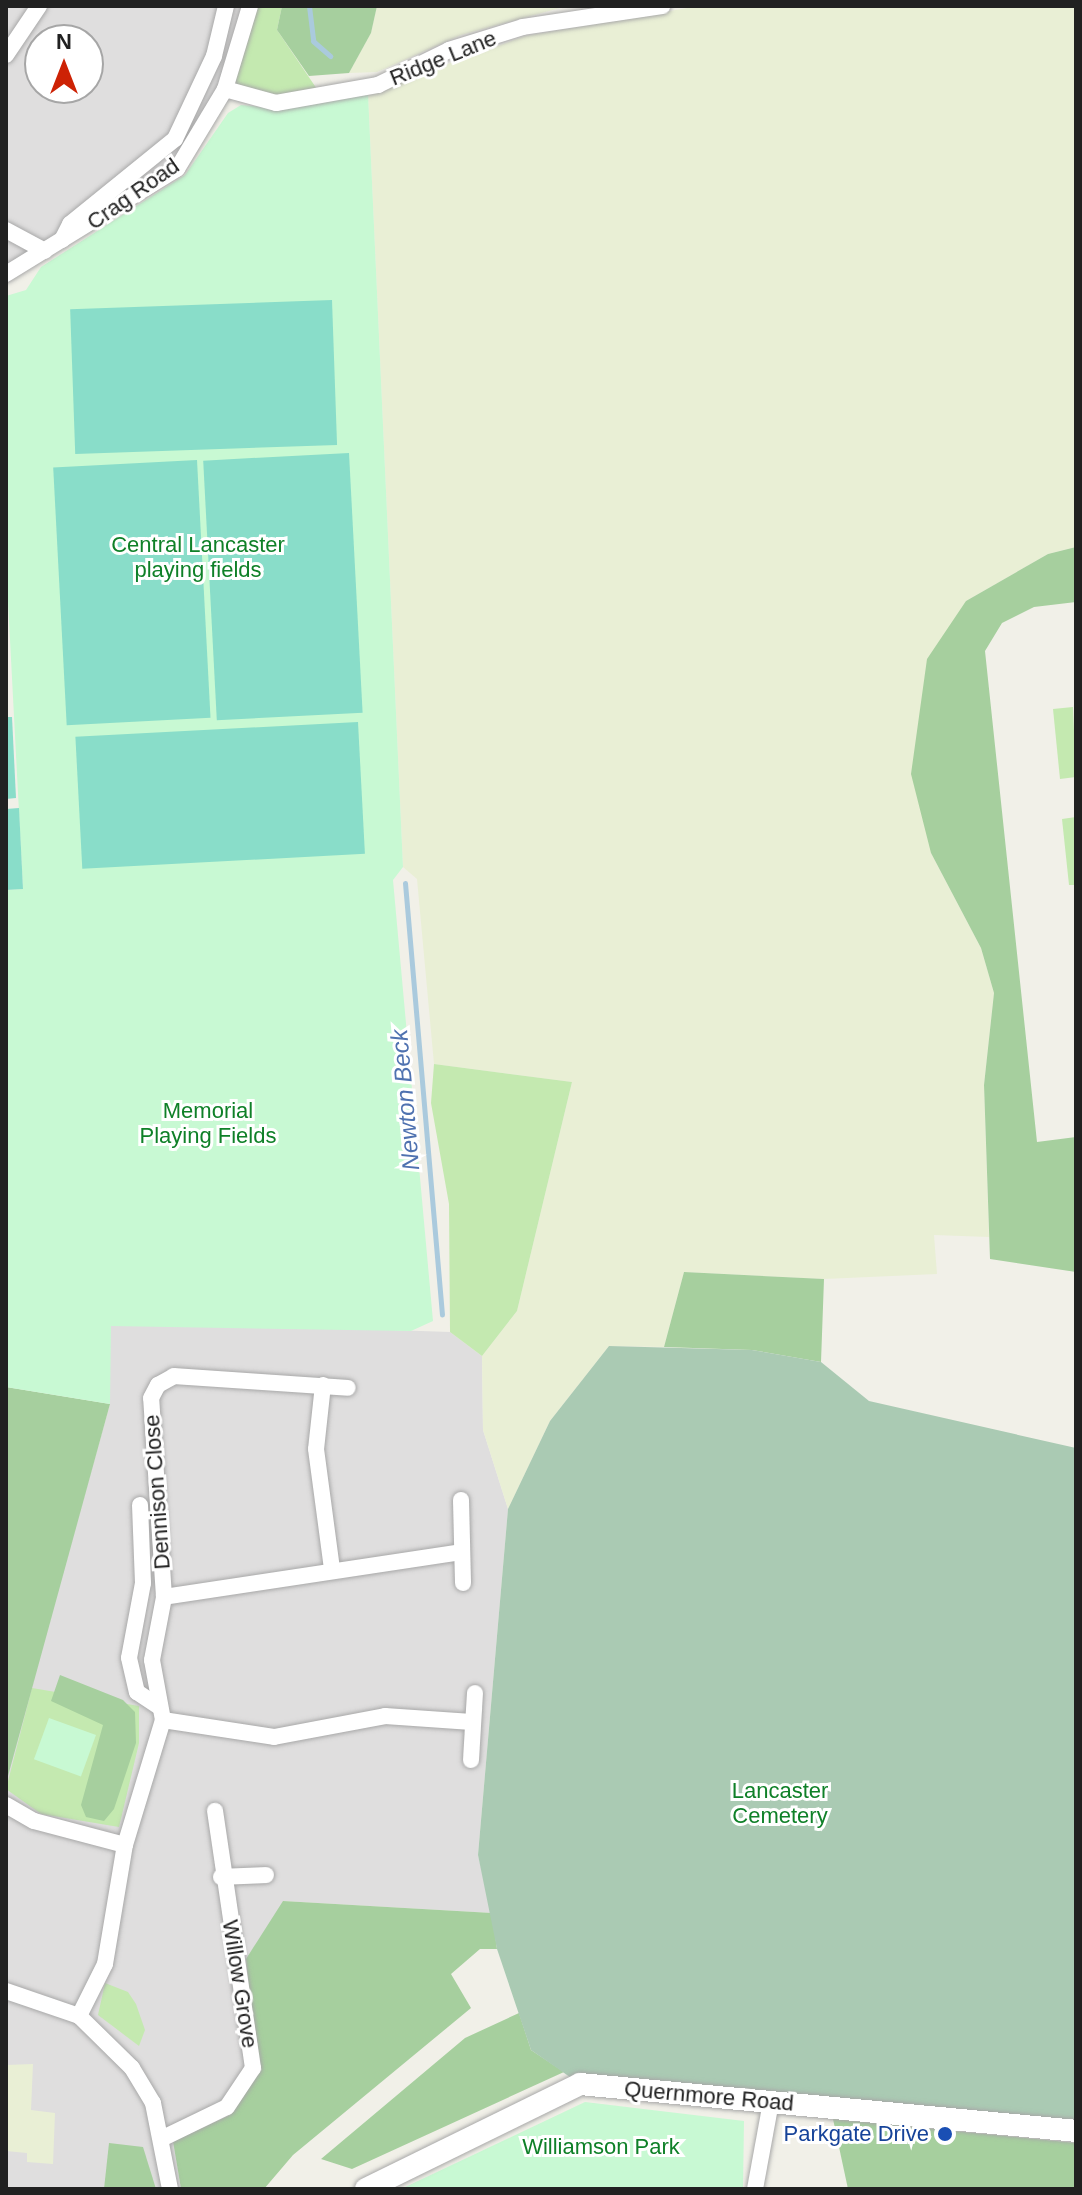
<!DOCTYPE html>
<html>
<head>
<meta charset="utf-8">
<style>
  body { margin:0 }
  #map { position:relative; width:1082px; height:2195px; overflow:hidden; background:#f1f0e8; font-family:Arial,sans-serif }
  div>[style] { position:absolute }
  .residential>* { inset:0; background:#dfdede }
  .farmland>* { inset:0; background:#e9efd5 }
  .grass>* { inset:0; background:#c4e9b0 }
  .forest>* { inset:0; background:#a6cf9e }
  .cemetery>* { inset:0; background:#aacab3 }
  .park>* { inset:0; background:#c8f9d3; transform-origin:0 0 }
  .pitch>* { inset:0; background:#89ddc9; transform-origin:0 0 }
  .stream>* { height:5px; margin:-2.5px; padding:0 2.5px; transform-origin:2.5px; border-radius:2.5px; background:#aacadd }
  .roads { filter:drop-shadow(0 0 2px #a8a8a8) drop-shadow(0 0 2px #a8a8a8) }
  .minor>* { height:16px; margin:-8px; padding:0 8px; transform-origin:8px; border-radius:8px; background:#fff }
  .tertiary>* { height:22px; margin:-11px; padding:0 11px; transform-origin:11px; border-radius:11px; background:#fff }
  .dots>* { width:22px; height:22px; translate:-50% -50%; box-sizing:border-box; border:4px solid #fff; border-radius:50% }
  span { translate:-50% -50%; white-space:nowrap; text-align:center; line-height:1.15; -webkit-text-stroke:6px #fff; paint-order:stroke }
  .street-label { font-size:22px; color:#212121 }
  .park-label { font-size:22px; color:#0f8028 }
  .transit-label { font-size:22px; color:#164399 }
  .right { translate:-100% -50%; text-align:right }
  .water-label { font-size:24px; color:#4f72b0; font-style:italic }
  .frame { position:absolute; inset:0; border:8px solid #212121; pointer-events:none }
  .north { position:absolute; left:24px; top:24px; width:80px; height:80px; box-sizing:border-box; background:#fff; border:2px solid #a6a6a6; border-radius:50%; rotate:0deg; font-size:22px; font-weight:700; line-height:32px; text-align:center; color:#212121 }
  .north::after { content:''; display:block; margin:auto; width:28px; height:36px; background:#cd2205; clip-path:polygon(50% 0,100% 100%,50% 72%,0 100%) }
</style>
</head>
<body>
<div id="map">
  <div class="residential">
    <i style="clip-path:polygon(evenodd,6px 6px,250px 6px,238px 51px,177px 169px,6px 274px,6px 6px,40px 40px,88px 40px,88px 88px,40px 88px,40px 40px)"></i>
    <i style="clip-path:polygon(217px 1324px,450px 1332px,482px 1356px,483px 1430px,508px 1509px,478px 1855px,492px 1913px,283px 1901px,258px 2072px,230px 2115px,174px 2141px,181px 2189px,6px 2189px,6px 1775px,110px 1404px,110px 1326px)"></i>
  </div>
  <div class="farmland">
    <i style="clip-path:polygon(377px 6px,567px 6px,461px 35px,377px 72px,349px 73px,371px 33px)"></i>
    <i style="clip-path:polygon(699px 6px,1076px 6px,1076px 547px,1048px 554px,966px 601px,931px 853px,981px 948px,994px 993px,984px 1085px,989px 1237px,934px 1235px,937px 1274px,824px 1279px,684px 1272px,664px 1347px,609px 1346px,550px 1421px,508px 1509px,483px 1430px,482px 1356px,517px 1311px,572px 1082px,434px 1064px,417px 879px,403px 867px,368px 93px,525px 36px)"></i>
    <i style="clip-path:polygon(33px 2064px,31px 2110px,55px 2113px,53px 2164px,27px 2162px,27px 2153px,6px 2151px,6px 2065px)"></i>
  </div>
  <div class="grass">
    <i style="clip-path:polygon(250px 6px,282px 6px,277px 30px,321px 95px,276px 103px,225px 89px)"></i>
    <i style="clip-path:polygon(1073px 707px,1076px 777px,1060px 779px,1053px 709px)"></i>
    <i style="clip-path:polygon(1076px 817px,1076px 885px,1069px 885px,1062px 819px)"></i>
    <i style="clip-path:polygon(434px 1064px,572px 1082px,517px 1311px,482px 1356px,450px 1332px,449px 1204px,431px 1103px)"></i>
    <i style="clip-path:polygon(32px 1688px,139px 1706px,139px 1743px,119px 1827px,41px 1814px,6px 1789px)"></i>
    <i style="clip-path:polygon(105px 1983px,128px 1992px,136px 2004px,145px 2030px,139px 2046px,98px 2015px)"></i>
  </div>
  <div class="forest">
    <i style="clip-path:polygon(282px 6px,377px 6px,371px 33px,349px 73px,309px 76px,277px 30px)"></i>
    <i style="clip-path:polygon(1076px 547px,1076px 602px,1034px 607px,1002px 623px,985px 651px,1037px 1142px,1076px 1137px,1076px 1272px,990px 1259px,984px 1085px,994px 993px,981px 948px,931px 853px,911px 774px,927px 659px,966px 601px,1048px 554px)"></i>
    <i style="clip-path:polygon(684px 1272px,824px 1279px,821px 1362px,752px 1350px,664px 1347px)"></i>
    <i style="clip-path:polygon(6px 1387px,110px 1404px,8px 1776px,6px 1775px)"></i>
    <i style="clip-path:polygon(60px 1675px,123px 1700px,135px 1712px,136px 1743px,114px 1809px,104px 1821px,86px 1817px,81px 1805px,103px 1725px,51px 1701px)"></i>
    <i style="clip-path:polygon(283px 1901px,492px 1913px,497px 1949px,480px 1949px,451px 1974px,471px 2008px,293px 2155px,264px 2189px,181px 2189px,173px 2141px,230px 2115px,258px 2072px,246px 1959px)"></i>
    <i style="clip-path:polygon(519px 2013px,531px 2050px,564px 2072px,352px 2169px,321px 2159px,465px 2038px)"></i>
    <i style="clip-path:polygon(833px 2119px,1076px 2143px,1076px 2189px,848px 2189px)"></i>
    <i style="clip-path:polygon(109px 2143px,143px 2147px,156px 2189px,104px 2189px)"></i>
  </div>
  <div class="cemetery">
    <i style="clip-path:polygon(609px 1346px,752px 1350px,821px 1362px,869px 1401px,1076px 1448px,1076px 2131px,580px 2084px,531px 2050px,497px 1949px,478px 1855px,508px 1509px,550px 1421px)"></i>
  </div>
  <div class="park">
    <i style="clip-path:polygon(368px 93px,403px 867px,393px 880px,433px 1321px,411px 1331px,111px 1326px,110px 1404px,6px 1387px,6px 890px,23px 889px,6px 563px,6px 296px,26px 290px,41px 267px,185px 175px,228px 113px,241px 105px,275px 108px)"></i>
    <i style="left:49px;top:1718px;width:50px;height:44px;rotate:20deg"></i>
    <i style="clip-path:polygon(585px 2102px,744px 2121px,743px 2189px,401px 2189px)"></i>
  </div>
  <div class="pitch">
    <i style="left:332px;top:300px;width:145px;height:262px;rotate:88deg"></i>
    <i style="left:349px;top:453px;width:260px;height:146px;rotate:87deg"></i>
    <i style="left:197px;top:460px;width:258px;height:144px;rotate:87deg"></i>
    <i style="clip-path:polygon(6px 717px,12px 717px,16px 798px,6px 799px)"></i>
    <i style="left:358px;top:722px;width:132px;height:283px;rotate:87deg"></i>
    <i style="clip-path:polygon(19px 808px,23px 889px,6px 890px,6px 809px)"></i>
  </div>
  <div class="stream">
    <i style="left:309px;top:6px;width:35px;rotate:83deg"></i>
    <i style="left:313px;top:41px;width:23px;rotate:41deg"></i>
    <i style="left:405px;top:883px;width:433px;rotate:85.1deg"></i>
  </div>
  <div class="roads">
    <div class="minor">
      <i style="left:6px;top:55px;width:59px;rotate:-56deg"></i>
      <i style="left:225px;top:89px;width:53px;rotate:15.4deg"></i>
      <i style="left:276px;top:103px;width:104px;rotate:-10deg"></i>
      <i style="left:378px;top:85px;width:79px;rotate:-26.2deg"></i>
      <i style="left:449px;top:50px;width:77px;rotate:-17.3deg"></i>
      <i style="left:523px;top:27px;width:141px;rotate:-8.6deg"></i>
      <i style="left:6px;top:230px;width:44px;rotate:28.3deg"></i>
      <i style="left:62px;top:240px;width:18px;rotate:-63deg"></i>
      <i style="left:70px;top:224px;width:135px;rotate:-39deg"></i>
      <i style="left:175px;top:139px;width:92px;rotate:-64.8deg"></i>
      <i style="left:214px;top:56px;width:51px;rotate:-76.5deg"></i>
      <i style="left:6px;top:274px;width:201px;rotate:-31.6deg"></i>
      <i style="left:177px;top:169px;width:93px;rotate:-59deg"></i>
      <i style="left:225px;top:89px;width:87px;rotate:-73.2deg"></i>
      <i style="left:323px;top:1385px;width:64px;rotate:96.2deg"></i>
      <i style="left:316px;top:1449px;width:121px;rotate:82.4deg"></i>
      <i style="left:461px;top:1500px;width:83px;rotate:88.6deg"></i>
      <i style="left:140px;top:1505px;width:78px;rotate:87.8deg"></i>
      <i style="left:143px;top:1583px;width:76px;rotate:100.6deg"></i>
      <i style="left:129px;top:1658px;width:35px;rotate:77deg"></i>
      <i style="left:137px;top:1692px;width:25px;rotate:34deg"></i>
      <i style="left:164px;top:1597px;width:299px;rotate:-8.6deg"></i>
      <i style="left:163px;top:1720px;width:112px;rotate:8.7deg"></i>
      <i style="left:274px;top:1737px;width:113px;rotate:-10.7deg"></i>
      <i style="left:385px;top:1716px;width:87px;rotate:3.9deg"></i>
      <i style="left:471px;top:1760px;width:67px;rotate:-86.6deg"></i>
      <i style="left:6px;top:1805px;width:32px;rotate:30deg"></i>
      <i style="left:34px;top:1821px;width:94px;rotate:14.8deg"></i>
      <i style="left:221px;top:1877px;width:45px;rotate:-2.5deg"></i>
      <i style="left:6px;top:1991px;width:77px;rotate:18.9deg"></i>
      <i style="left:161px;top:2139px;width:73px;rotate:-25.9deg"></i>
      <i style="left:227px;top:2107px;width:47px;rotate:-56.3deg"></i>
      <i style="left:253px;top:2068px;width:260px;rotate:-98.4deg"></i>
      <i style="left:170px;top:2189px;width:88px;rotate:-101.2deg"></i>
      <i style="left:153px;top:2103px;width:41px;rotate:-121deg"></i>
      <i style="left:132px;top:2068px;width:74px;rotate:-135.5deg"></i>
      <i style="left:79px;top:2016px;width:58px;rotate:-63.4deg"></i>
      <i style="left:105px;top:1964px;width:121px;rotate:-80.5deg"></i>
      <i style="left:125px;top:1845px;width:131px;rotate:-73.1deg"></i>
      <i style="left:163px;top:1720px;width:61px;rotate:-100.4deg"></i>
      <i style="left:152px;top:1660px;width:64px;rotate:-79.2deg"></i>
      <i style="left:164px;top:1597px;width:199px;rotate:-93.7deg"></i>
      <i style="left:151px;top:1398px;width:15px;rotate:-62deg"></i>
      <i style="left:158px;top:1385px;width:18px;rotate:-29deg"></i>
      <i style="left:174px;top:1376px;width:174px;rotate:3.9deg"></i>
      <i style="left:755px;top:2189px;width:88px;rotate:-79.6deg"></i>
    </div>
    <div class="tertiary">
      <i style="left:366px;top:2189px;width:238px;rotate:-26.1deg"></i>
      <i style="left:580px;top:2084px;width:498px;rotate:5.4deg"></i>
    </div>
  </div>
  <div class="dots">
    <i style="left:945px;top:2134px;background:#1a4fb4"></i>
  </div>
  <div class="street-label">
    <span style="left:443px;top:58px;rotate:-22deg">Ridge Lane</span>
    <span style="left:133px;top:194px;rotate:-35deg">Crag Road</span>
    <span style="left:157px;top:1492px;rotate:-94deg">Dennison Close</span>
    <span style="left:240px;top:1984px;rotate:81deg">Willow Grove</span>
    <span style="left:709px;top:2096px;rotate:5deg">Quernmore Road</span>
  </div>
  <div class="park-label">
    <span style="left:198px;top:557px">Central Lancaster<br>playing fields</span>
    <span style="left:208px;top:1123px">Memorial<br>Playing Fields</span>
    <span style="left:780px;top:1803px">Lancaster<br>Cemetery</span>
    <span style="left:601px;top:2147px">Williamson Park</span>
  </div>
  <div class="transit-label">
    <span class="right" style="left:929px;top:2134px">Parkgate Drive</span>
  </div>
  <div class="water-label">
    <span style="left:405px;top:1100px;rotate:-95deg">Newton Beck</span>
  </div>
  <div class="frame"></div>
  <div class="north">N</div>
</div>
</body>
</html>
